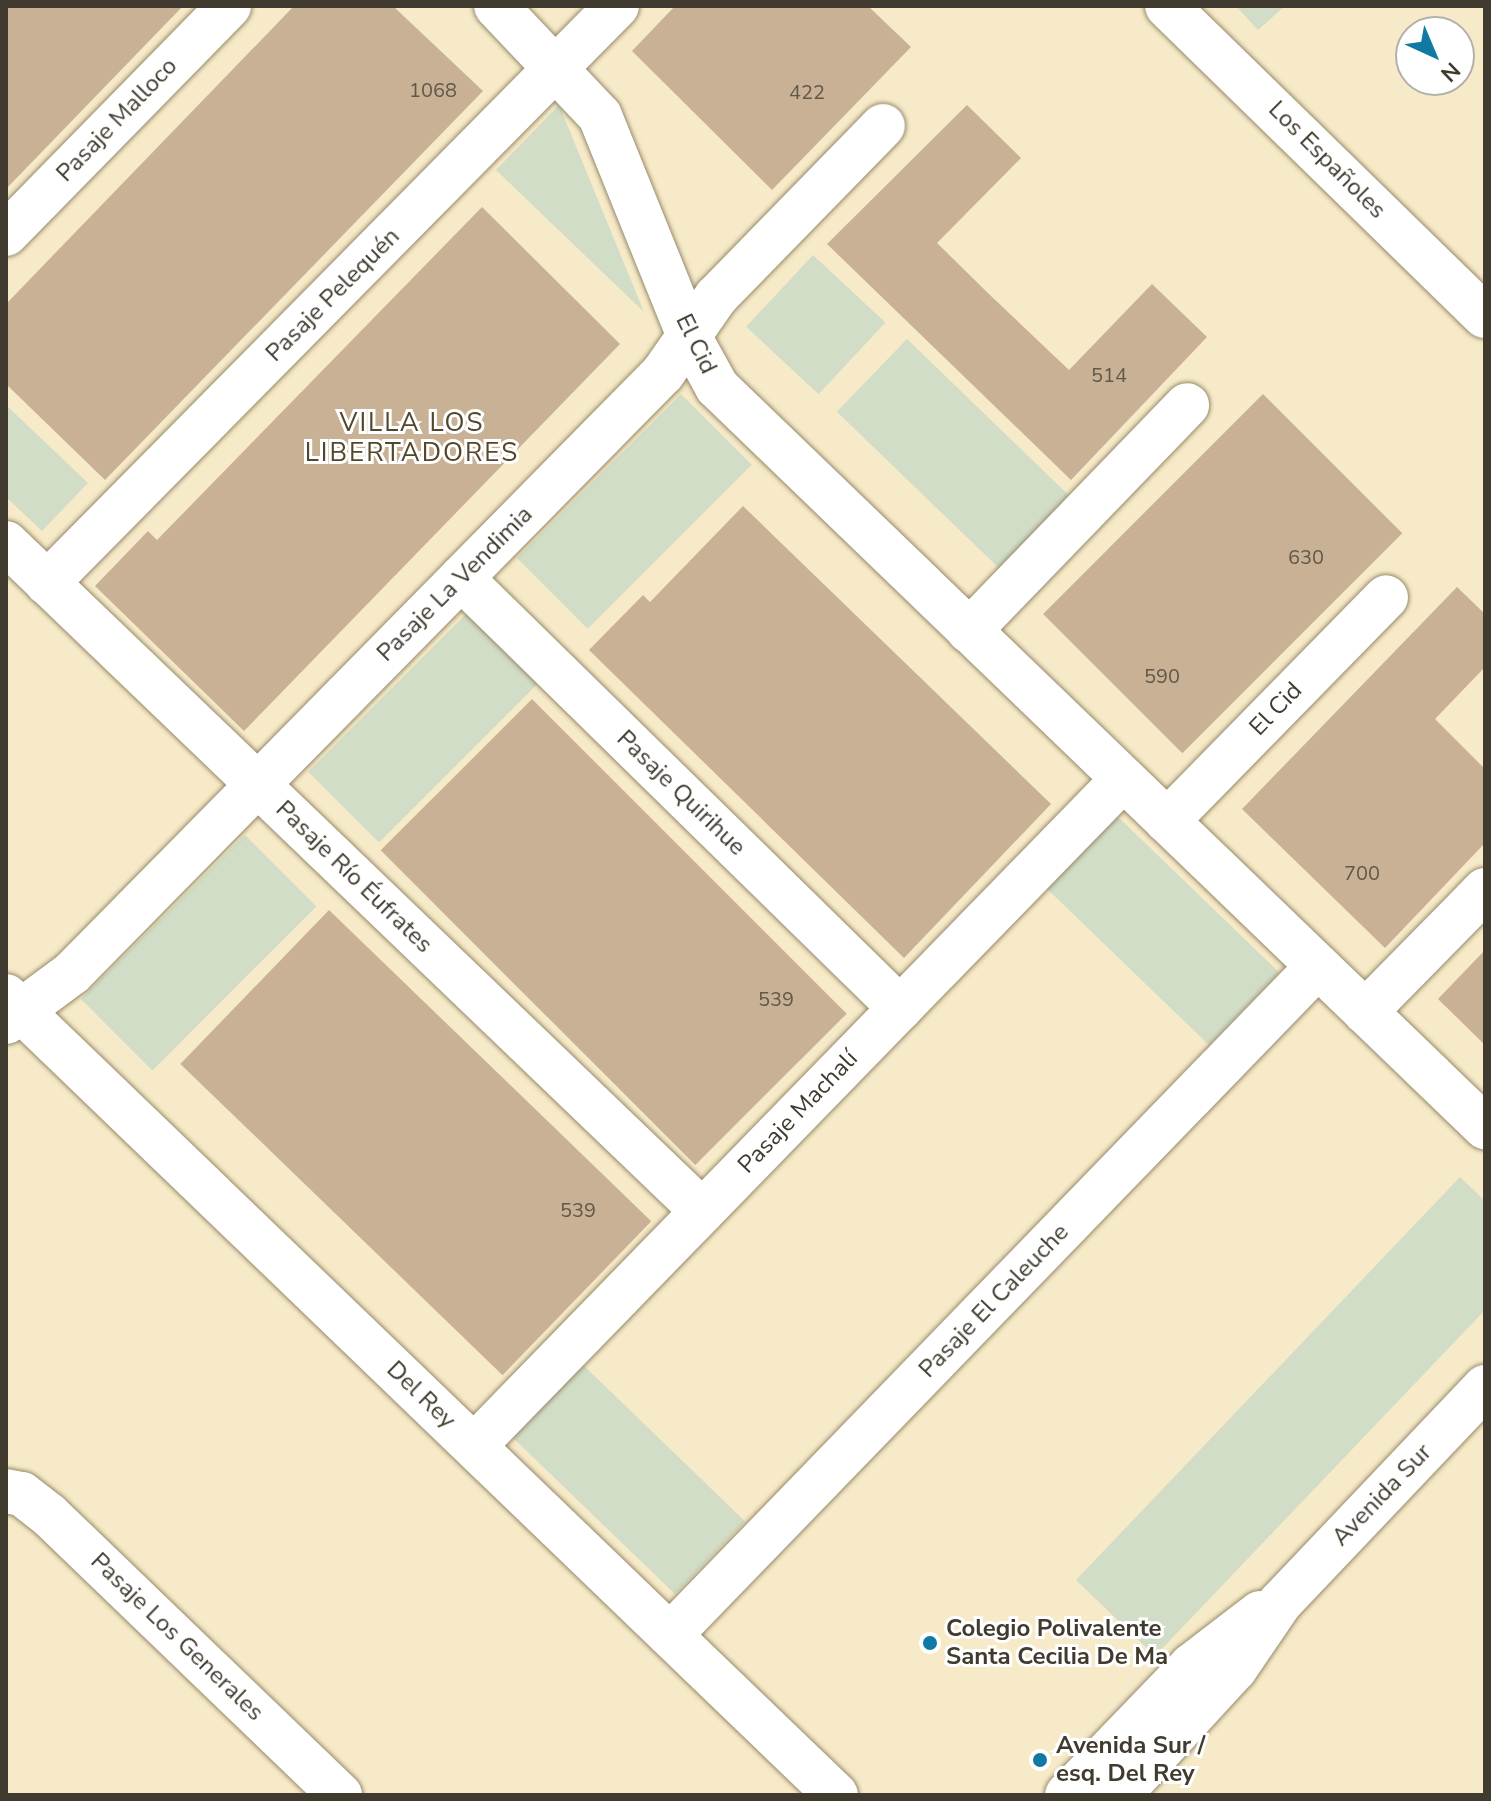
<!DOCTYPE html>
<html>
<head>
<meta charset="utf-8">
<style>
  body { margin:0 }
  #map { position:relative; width:1491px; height:1801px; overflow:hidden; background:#f7eac8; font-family:"Nunito Sans",sans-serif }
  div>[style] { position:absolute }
  .green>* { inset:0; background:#d1ddc6; transform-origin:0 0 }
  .building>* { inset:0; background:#c9b196; transform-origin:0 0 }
  .roads { filter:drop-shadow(0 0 2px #968a6b) drop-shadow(0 0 2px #968a6b) }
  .minor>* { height:44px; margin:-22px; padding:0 22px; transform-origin:22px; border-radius:22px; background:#fff }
  .dots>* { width:22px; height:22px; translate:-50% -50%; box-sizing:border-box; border:4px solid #fff; border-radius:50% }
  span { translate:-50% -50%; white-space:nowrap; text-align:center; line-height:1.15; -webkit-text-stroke:6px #fff; paint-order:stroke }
  .number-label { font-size:20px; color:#625848 }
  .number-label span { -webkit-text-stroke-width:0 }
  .street-label { font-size:24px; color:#403b2e }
  .poi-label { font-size:24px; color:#403b2e; font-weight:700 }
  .left { translate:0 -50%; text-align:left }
  .neighbourhood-label { font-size:26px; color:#52472a; letter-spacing:2px }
  .frame { position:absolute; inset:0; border:8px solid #403b2e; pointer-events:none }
  .north { position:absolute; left:1395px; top:16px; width:80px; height:80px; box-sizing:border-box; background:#fff; border:2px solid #b3b1ab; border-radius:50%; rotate:136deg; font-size:22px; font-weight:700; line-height:32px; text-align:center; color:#403b2e }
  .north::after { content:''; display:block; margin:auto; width:28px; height:36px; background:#1079a4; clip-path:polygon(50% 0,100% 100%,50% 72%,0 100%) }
</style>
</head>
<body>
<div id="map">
  <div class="green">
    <i style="clip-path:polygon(1236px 6px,1285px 6px,1258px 30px)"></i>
    <i style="clip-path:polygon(559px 105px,644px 312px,496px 170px)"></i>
    <i style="left:813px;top:255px;width:99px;height:98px;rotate:43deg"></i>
    <i style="left:907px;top:339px;width:231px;height:101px;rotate:44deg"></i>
    <i style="left:681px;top:394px;width:100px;height:232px;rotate:45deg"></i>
    <i style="clip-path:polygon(6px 405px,88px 483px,42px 531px,6px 497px)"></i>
    <i style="left:473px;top:607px;width:100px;height:233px;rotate:45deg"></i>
    <i style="left:1113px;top:812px;width:231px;height:101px;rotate:44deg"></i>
    <i style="left:245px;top:835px;width:101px;height:232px;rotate:45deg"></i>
    <i style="clip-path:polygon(1460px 1177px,1485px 1201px,1485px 1310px,1155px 1656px,1076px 1580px)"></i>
    <i style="left:579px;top:1361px;width:231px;height:101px;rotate:44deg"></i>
  </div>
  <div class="building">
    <i style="clip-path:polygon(6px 6px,183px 6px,6px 189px)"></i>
    <i style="clip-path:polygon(294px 6px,393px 6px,483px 91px,105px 480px,6px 384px,6px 304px)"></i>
    <i style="clip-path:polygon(675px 6px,868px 6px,911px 47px,772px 190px,632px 51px)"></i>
    <i style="clip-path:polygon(967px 105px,1021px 158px,937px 243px,991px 296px,1069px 370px,1152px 284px,1207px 337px,1071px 480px,827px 244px)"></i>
    <i style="clip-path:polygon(482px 207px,620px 344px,244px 731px,95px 586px,148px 531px,157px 540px)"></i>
    <i style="left:1263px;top:394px;width:197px;height:311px;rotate:45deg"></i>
    <i style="clip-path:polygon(743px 506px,1051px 804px,904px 958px,589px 650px,643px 595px,650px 602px)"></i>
    <i style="clip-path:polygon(1457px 587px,1485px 614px,1485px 667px,1435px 719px,1485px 769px,1485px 843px,1385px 948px,1242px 809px)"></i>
    <i style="left:532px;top:699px;width:445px;height:214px;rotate:45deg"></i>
    <i style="left:329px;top:910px;width:448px;height:214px;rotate:44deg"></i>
    <i style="clip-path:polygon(1485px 950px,1485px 1045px,1438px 999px)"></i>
  </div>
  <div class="roads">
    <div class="minor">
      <i style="left:496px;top:6px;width:151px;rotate:46.6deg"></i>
      <i style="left:600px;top:116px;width:237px;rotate:68deg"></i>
      <i style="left:689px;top:336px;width:58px;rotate:61.2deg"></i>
      <i style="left:717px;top:387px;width:1067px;rotate:43.94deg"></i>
      <i style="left:1167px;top:6px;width:444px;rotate:44.3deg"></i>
      <i style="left:6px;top:234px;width:319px;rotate:-45.6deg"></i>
      <i style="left:6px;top:543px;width:965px;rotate:43.82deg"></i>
      <i style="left:461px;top:578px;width:615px;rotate:44.41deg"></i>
      <i style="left:47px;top:583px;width:811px;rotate:-45.35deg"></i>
      <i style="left:969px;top:631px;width:314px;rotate:-46deg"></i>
      <i style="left:1167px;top:821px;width:313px;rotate:-45.6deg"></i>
      <i style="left:6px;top:996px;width:1152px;rotate:43.91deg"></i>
      <i style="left:1365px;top:1012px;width:171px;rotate:-45.5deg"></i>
      <i style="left:6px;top:1022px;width:82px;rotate:-36.6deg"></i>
      <i style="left:72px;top:973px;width:842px;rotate:-45.43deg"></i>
      <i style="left:663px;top:373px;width:93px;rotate:-55.1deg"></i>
      <i style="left:716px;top:297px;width:239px;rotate:-45.7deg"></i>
      <i style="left:474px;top:1446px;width:931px;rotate:-45.78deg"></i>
      <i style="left:6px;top:1491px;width:16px;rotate:11deg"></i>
      <i style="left:22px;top:1494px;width:34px;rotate:38deg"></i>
      <i style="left:49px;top:1515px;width:404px;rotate:43.9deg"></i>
      <i style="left:670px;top:1635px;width:931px;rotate:-45.91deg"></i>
      <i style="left:1067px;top:1795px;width:179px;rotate:-46.1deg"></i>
      <i style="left:1191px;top:1666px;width:87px;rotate:-37.5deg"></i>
      <i style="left:1119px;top:1795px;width:171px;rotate:-47.4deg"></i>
      <i style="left:1235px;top:1669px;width:80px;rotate:-55.7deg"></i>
      <i style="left:1280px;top:1603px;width:298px;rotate:-46.5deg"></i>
    </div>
  </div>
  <div class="dots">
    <i style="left:930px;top:1643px;background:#1079a4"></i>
    <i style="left:1040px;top:1760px;background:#1079a4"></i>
  </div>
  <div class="number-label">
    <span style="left:433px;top:90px">1068</span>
    <span style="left:807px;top:92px">422</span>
    <span style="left:1109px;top:375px">514</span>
    <span style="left:1306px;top:557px">630</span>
    <span style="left:1162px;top:676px">590</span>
    <span style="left:1362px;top:873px">700</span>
    <span style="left:776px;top:999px">539</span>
    <span style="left:578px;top:1210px">539</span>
  </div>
  <div class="street-label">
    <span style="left:117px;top:120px;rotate:-46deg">Pasaje Malloco</span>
    <span style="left:1327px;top:160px;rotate:45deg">Los Españoles</span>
    <span style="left:333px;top:295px;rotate:-45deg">Pasaje Pelequén</span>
    <span style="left:696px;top:344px;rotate:64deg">El Cid</span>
    <span style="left:455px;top:584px;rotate:-45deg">Pasaje La Vendimia</span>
    <span style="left:1276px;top:709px;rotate:-46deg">El Cid</span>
    <span style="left:681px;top:793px;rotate:44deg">Pasaje Quirihue</span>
    <span style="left:354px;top:877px;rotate:44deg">Pasaje Río Éufrates</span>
    <span style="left:798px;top:1112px;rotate:-46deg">Pasaje Machalí</span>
    <span style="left:994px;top:1301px;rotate:-46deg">Pasaje El Caleuche</span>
    <span style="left:421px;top:1395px;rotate:44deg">Del Rey</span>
    <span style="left:1382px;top:1495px;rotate:-46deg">Avenida Sur</span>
    <span style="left:177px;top:1637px;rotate:44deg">Pasaje Los Generales</span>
  </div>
  <div class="poi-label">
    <span class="left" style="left:946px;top:1643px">Colegio Polivalente<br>Santa Cecilia De Ma</span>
    <span class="left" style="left:1056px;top:1760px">Avenida Sur /<br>esq. Del Rey</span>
  </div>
  <div class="neighbourhood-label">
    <span style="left:412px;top:438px">VILLA LOS<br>LIBERTADORES</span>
  </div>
  <div class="frame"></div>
  <div class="north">N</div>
</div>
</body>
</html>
